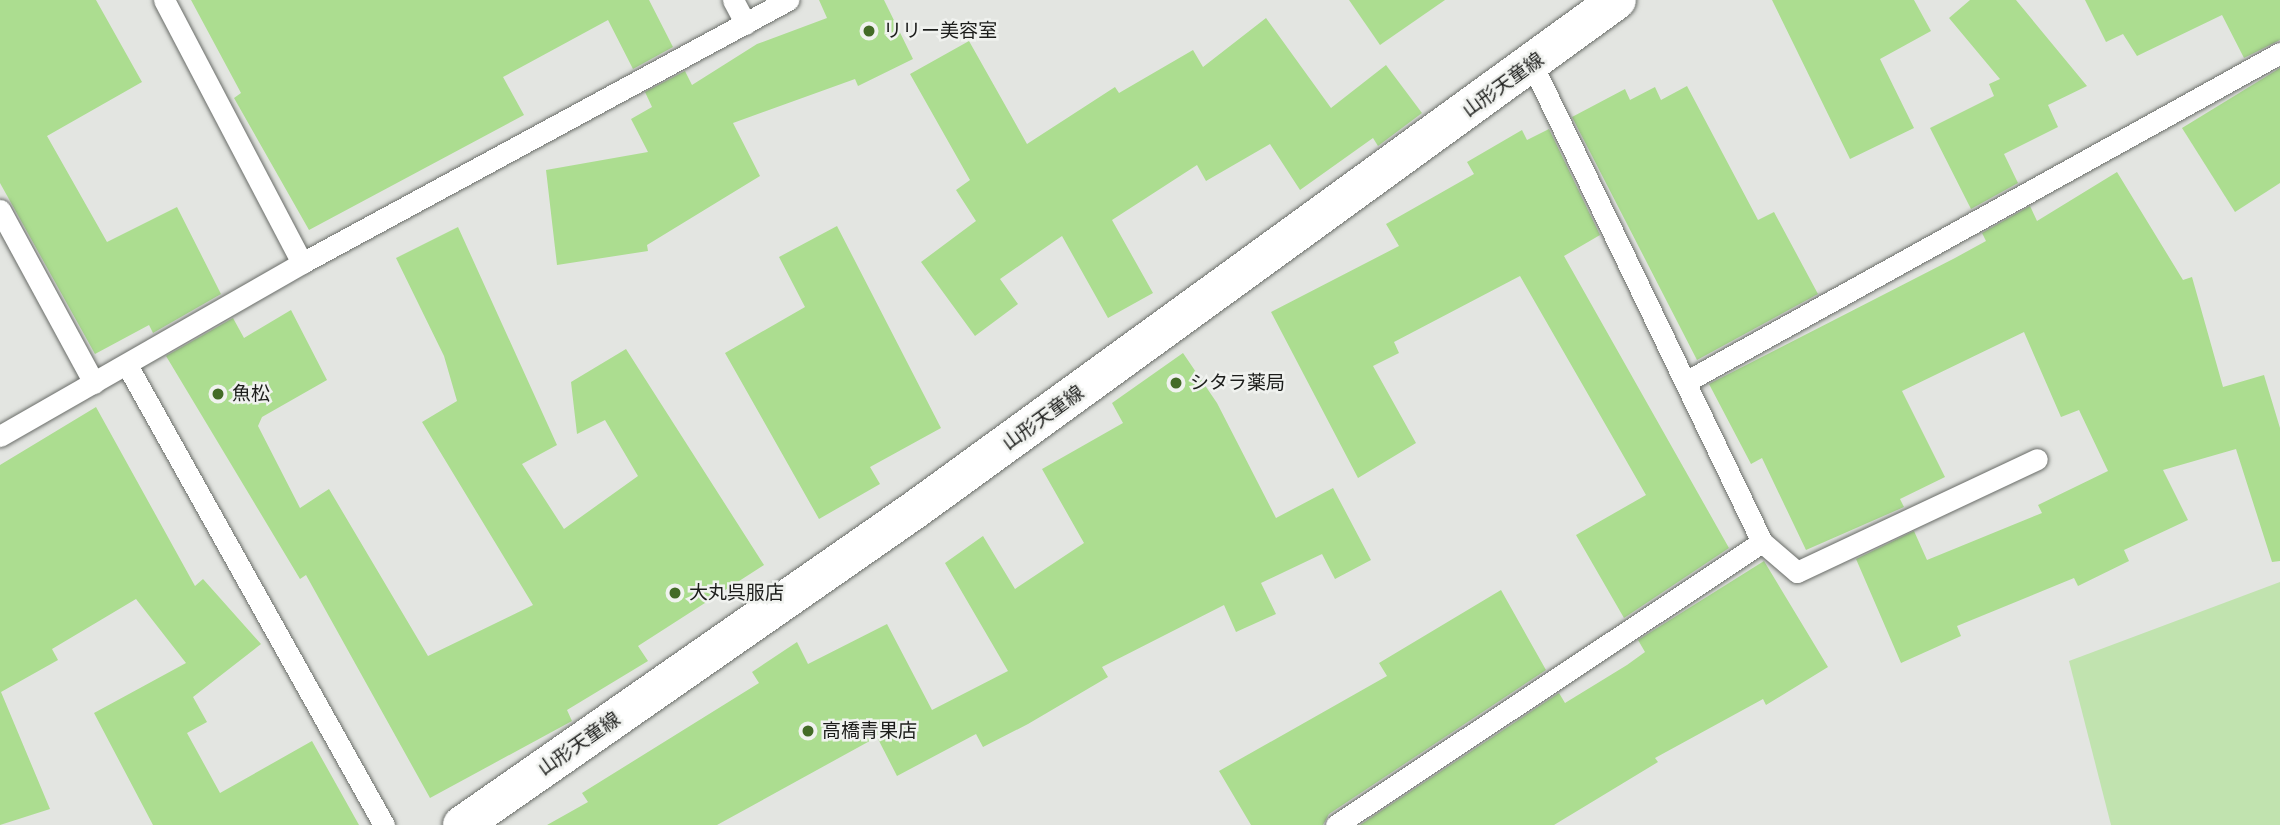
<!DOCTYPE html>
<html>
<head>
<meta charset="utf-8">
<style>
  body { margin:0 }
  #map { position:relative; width:2280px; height:825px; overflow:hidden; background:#e3e5e1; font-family:"Roboto Condensed","Noto Sans JP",sans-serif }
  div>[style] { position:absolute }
  .green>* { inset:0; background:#c1e3af }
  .building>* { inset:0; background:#acdd90 }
  .roads { filter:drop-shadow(0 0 2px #696c68) drop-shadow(0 0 2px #696c68) }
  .service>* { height:21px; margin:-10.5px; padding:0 10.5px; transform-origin:10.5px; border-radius:10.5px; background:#fff }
  .primary>* { height:38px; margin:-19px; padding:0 19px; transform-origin:19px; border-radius:19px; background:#fff }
  .dots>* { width:19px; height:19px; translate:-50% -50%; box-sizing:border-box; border:4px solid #f0f2ef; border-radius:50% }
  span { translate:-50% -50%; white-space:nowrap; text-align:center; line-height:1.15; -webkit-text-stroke:5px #f0f2ef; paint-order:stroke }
  .poi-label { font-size:19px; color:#1c1d1b }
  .left { translate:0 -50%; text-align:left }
  .street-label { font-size:19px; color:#1c1d1b }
</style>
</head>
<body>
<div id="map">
  <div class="green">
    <i style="clip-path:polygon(2280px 582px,2280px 825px,2111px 825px,2069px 661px)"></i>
  </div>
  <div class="building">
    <i style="clip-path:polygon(0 0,96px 0,142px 82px,47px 136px,107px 242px,177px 207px,221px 294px,153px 333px,149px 325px,95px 354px,0 183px)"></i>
    <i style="clip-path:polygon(191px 0,649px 0,673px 47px,633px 69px,608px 20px,503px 77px,524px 115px,309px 230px,234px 98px,241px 93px)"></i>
    <i style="clip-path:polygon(819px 0,884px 0,913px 59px,858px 86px,855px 79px,733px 123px,760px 176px,647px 245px,648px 251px,557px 265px,546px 170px,648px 152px,631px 119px,652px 107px,645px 92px,685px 71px,692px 85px,757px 44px,827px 18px)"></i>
    <i style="clip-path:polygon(1349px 0,1445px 0,1380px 45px)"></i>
    <i style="clip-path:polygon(1772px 0,1914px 0,1931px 31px,1880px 59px,1914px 128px,1850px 159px)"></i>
    <i style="clip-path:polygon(1970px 0,2016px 0,2087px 86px,2048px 105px,2058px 127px,2004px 154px,2018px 183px,1971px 209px,1930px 128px,1994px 96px,1989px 84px,2000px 79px,1949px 18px)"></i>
    <i style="clip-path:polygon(2085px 0,2280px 0,2280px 40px,2244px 58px,2222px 15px,2137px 56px,2123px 34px,2106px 42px)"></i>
    <i style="clip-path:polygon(1266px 18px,1331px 108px,1386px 65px,1422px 113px,1378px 146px,1373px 138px,1300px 190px,1270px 144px,1206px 181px,1197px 165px,1112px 220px,1153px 293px,1108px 318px,1062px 236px,1000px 279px,1018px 304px,975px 336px,921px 262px,976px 221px,956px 190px,970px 180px,910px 74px,969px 41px,1027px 144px,1115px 87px,1119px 93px,1193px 50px,1203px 67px)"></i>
    <i style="clip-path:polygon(2280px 68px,2280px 183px,2235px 212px,2182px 128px)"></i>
    <i style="clip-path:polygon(1687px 86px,1758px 220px,1774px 212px,1818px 294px,1697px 360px,1572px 117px,1625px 89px,1630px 100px,1655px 87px,1661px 100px)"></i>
    <i style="clip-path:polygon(1549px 129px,1600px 235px,1564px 256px,1729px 548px,1624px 618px,1576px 535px,1646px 495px,1520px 276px,1394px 342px,1399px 353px,1373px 366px,1416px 443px,1358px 478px,1271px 312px,1399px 246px,1386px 224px,1474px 174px,1467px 162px,1522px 130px,1527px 140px)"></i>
    <i style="clip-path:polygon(2117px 172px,2183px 280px,2192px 277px,2223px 387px,2264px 375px,2280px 428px,2280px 561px,2272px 562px,2236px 449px,2163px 470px,2188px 520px,2124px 550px,2129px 561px,2078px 586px,2074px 578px,1957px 626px,1961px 636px,1901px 663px,1856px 559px,1914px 531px,1927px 560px,2042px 513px,2038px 505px,2108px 471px,2079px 410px,2061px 417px,2024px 332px,1902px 391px,1945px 477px,1900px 499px,1904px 507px,1806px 550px,1762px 458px,1751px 464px,1709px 384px,1955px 258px,1986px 241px,1982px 233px,2030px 206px,2037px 221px)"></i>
    <i style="clip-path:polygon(837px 226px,941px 428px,870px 467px,880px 484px,819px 519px,725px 353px,805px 307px,779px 257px)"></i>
    <i style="clip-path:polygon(458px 227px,557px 445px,522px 464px,564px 529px,638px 476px,605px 420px,577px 434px,571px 382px,626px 349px,764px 565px,638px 646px,648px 661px,567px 710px,572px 721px,430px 798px,306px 575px,300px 579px,166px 356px,233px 318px,244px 338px,291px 310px,327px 380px,262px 417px,258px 426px,300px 508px,329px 489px,428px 656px,533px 605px,422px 422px,457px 401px,444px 356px,396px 258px)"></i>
    <i style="clip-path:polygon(1183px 353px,1217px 403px,1276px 518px,1333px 488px,1371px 560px,1335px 579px,1322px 554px,1261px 583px,1276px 614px,1236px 632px,1224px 605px,1102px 667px,1108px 677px,1028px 724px,983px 747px,976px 734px,897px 776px,877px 737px,717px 825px,547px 825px,588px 802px,582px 793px,759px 683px,752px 672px,797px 642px,808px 664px,887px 624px,932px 710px,1008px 671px,945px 563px,983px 536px,1015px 589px,1084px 543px,1042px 469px,1123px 423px,1112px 403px)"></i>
    <i style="clip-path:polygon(96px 407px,195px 586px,203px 579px,261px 644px,193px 697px,207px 722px,187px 733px,220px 793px,312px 741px,359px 825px,153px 825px,94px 713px,186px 663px,136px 599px,52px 649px,58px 660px,1px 692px,50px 809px,0 825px,0 465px)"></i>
    <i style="clip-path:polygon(1764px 561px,1828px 667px,1766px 705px,1763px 699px,1655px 758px,1658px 762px,1554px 825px,1360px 825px,1559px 693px,1565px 703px,1627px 665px,1645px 652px,1638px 640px)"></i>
    <i style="clip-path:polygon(1501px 590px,1546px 670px,1329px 814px,1323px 825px,1251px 825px,1219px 771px,1387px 676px,1379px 663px)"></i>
  </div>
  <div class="roads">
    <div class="service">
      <i style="left:164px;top:0;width:297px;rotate:62.3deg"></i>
      <i style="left:733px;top:0;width:27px;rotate:62deg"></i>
      <i style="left:0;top:210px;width:197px;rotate:61.5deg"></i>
      <i style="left:127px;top:365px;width:527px;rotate:60.81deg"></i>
      <i style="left:1687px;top:381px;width:678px;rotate:-28.95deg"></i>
      <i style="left:0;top:436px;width:348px;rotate:-29.8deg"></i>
      <i style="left:302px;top:263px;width:553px;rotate:-28.42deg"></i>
      <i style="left:1762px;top:542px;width:46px;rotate:40.6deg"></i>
      <i style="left:1797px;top:572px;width:265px;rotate:-25.2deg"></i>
      <i style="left:1336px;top:825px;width:511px;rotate:-33.6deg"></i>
      <i style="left:1762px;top:542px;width:530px;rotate:-115.7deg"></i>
    </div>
    <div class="primary">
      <i style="left:462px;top:825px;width:553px;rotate:-34.84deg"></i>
      <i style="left:916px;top:509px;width:866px;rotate:-35.98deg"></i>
    </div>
  </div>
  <div class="dots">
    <i style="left:869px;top:31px;background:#436b27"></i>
    <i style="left:1176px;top:383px;background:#436b27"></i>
    <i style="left:218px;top:394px;background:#436b27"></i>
    <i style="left:675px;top:593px;background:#436b27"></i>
    <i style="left:808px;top:731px;background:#436b27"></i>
  </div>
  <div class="poi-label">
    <span class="left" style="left:883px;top:31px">リリー美容室</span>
    <span class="left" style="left:1190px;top:383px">シタラ薬局</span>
    <span class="left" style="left:232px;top:394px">魚松</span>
    <span class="left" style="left:689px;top:593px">大丸呉服店</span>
    <span class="left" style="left:822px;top:731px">高橋青果店</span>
  </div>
  <div class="street-label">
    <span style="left:1503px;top:85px;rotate:-36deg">山形天童線</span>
    <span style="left:1043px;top:418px;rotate:-36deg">山形天童線</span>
    <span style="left:579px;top:744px;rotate:-35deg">山形天童線</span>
  </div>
</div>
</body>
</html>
